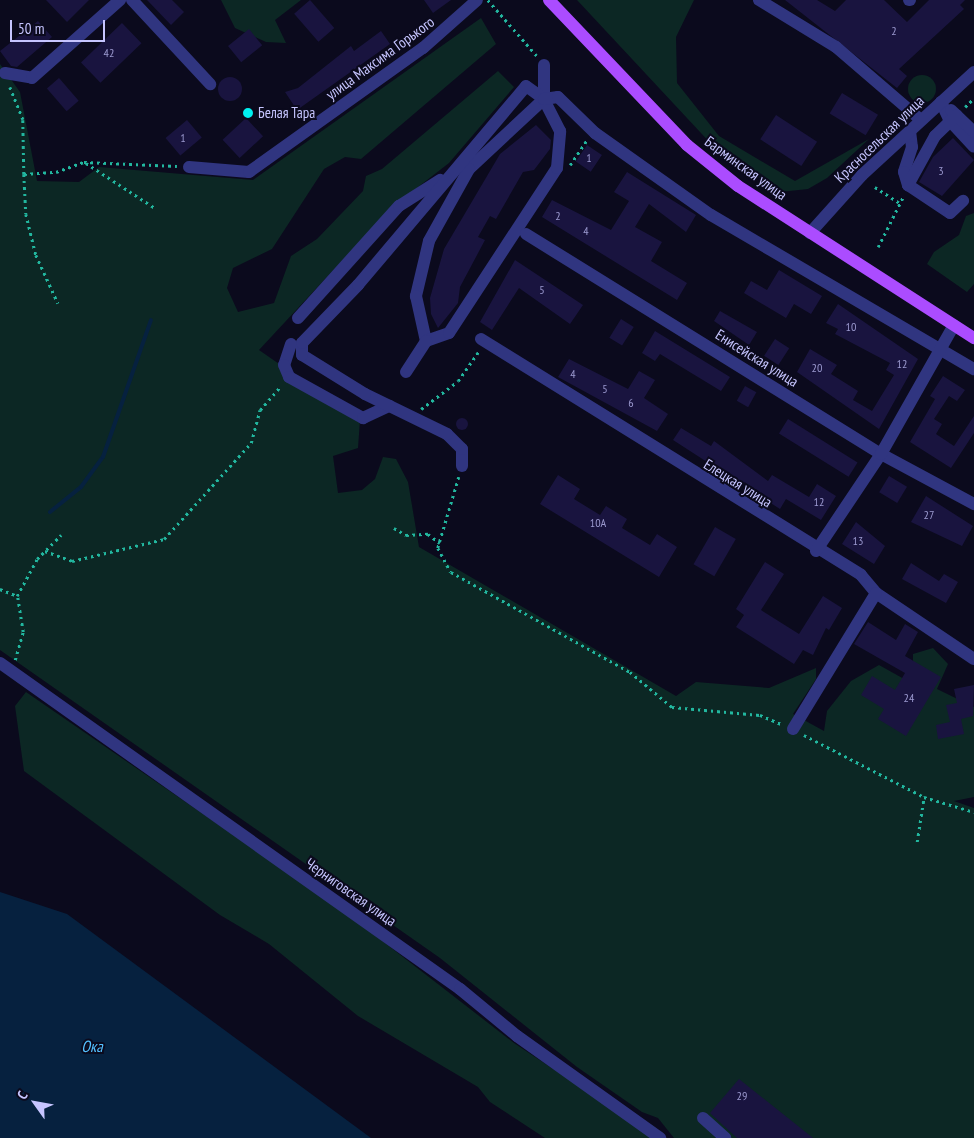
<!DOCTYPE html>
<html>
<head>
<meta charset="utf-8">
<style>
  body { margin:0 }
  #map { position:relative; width:974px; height:1138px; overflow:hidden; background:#0b0a1d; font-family:"PT Sans Narrow",sans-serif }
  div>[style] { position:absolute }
  .green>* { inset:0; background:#0c2724 }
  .round { border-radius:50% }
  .water>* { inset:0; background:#06213f }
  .stream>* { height:4px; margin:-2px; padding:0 2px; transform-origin:2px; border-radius:2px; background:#06213f }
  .building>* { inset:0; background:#19143f; transform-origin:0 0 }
  .path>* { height:2.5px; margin-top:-1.25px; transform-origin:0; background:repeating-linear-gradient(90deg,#22b79f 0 2.5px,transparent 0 6.5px) }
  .minor>* { height:12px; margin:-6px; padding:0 6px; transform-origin:6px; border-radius:6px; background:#303580 }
  .major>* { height:12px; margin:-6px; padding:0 6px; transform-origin:6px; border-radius:6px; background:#ab4cff }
  .dots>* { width:14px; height:14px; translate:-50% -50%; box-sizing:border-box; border:2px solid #0b0a1d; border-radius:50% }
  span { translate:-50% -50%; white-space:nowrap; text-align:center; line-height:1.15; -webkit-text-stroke:4px #0b0a1d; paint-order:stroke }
  .number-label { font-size:12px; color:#9b99cf }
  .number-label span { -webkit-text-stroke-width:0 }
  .street-label { font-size:15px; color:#c6c5ff }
  .poi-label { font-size:15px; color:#c6c5ff }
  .left { translate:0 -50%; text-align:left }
  .water-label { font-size:16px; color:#53c0ff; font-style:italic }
  .north { position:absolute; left:10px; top:1078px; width:50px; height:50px; -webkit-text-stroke:4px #0b0a1d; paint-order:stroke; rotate:302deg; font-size:14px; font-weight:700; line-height:20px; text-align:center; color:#c6c5ff }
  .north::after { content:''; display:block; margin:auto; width:18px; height:22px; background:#c6c5ff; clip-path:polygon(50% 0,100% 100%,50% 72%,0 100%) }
  .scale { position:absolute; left:10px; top:20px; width:95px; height:22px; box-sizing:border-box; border:2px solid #c6c5ff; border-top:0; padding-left:6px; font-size:15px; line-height:18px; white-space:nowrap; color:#c6c5ff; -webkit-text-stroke:4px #0b0a1d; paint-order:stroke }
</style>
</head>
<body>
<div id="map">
  <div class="green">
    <i style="clip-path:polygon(221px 0,301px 0,275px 20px,286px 43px,266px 42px,235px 28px)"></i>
    <i style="clip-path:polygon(577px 0,694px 0,676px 37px,677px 83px,719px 136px,795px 181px,869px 139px,827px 178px,808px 189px,780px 192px,714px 147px)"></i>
    <i style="clip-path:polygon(481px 18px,496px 44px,361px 159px,345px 157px,324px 169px,272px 249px,233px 268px,227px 288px,238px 312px,274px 303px,291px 256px,317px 239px,363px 191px,366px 176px,382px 169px,498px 71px,514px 87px,449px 163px,391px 208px,259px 350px,360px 420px,358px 448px,333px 456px,338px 493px,362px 490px,375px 479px,383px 457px,396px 459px,408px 482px,419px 547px,676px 696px,696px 682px,769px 688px,816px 668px,816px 679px,793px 714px,824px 731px,827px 711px,851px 681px,879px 665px,913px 684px,913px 654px,933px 648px,948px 664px,937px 689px,974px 707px,974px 797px,954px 801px,974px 808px,974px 1138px,674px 1138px,658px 1118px,642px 1112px,577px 1067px,440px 958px,0 650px,0 64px,20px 92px,37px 181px,79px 182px,99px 167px,253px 180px)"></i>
    <i class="round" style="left:908px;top:75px;width:28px;height:28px"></i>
    <i style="clip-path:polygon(974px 213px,974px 284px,967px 292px,927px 264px,934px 252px,959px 235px,966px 216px)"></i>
    <i style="clip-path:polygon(26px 692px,345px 912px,514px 1043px,657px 1138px,545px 1138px,490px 1102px,478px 1087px,358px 1016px,269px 944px,220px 915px,24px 771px,15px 706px)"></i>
  </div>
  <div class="water">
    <i style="clip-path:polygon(0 892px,67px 914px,371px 1138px,0 1138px)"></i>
  </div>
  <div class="stream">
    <i style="left:50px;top:512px;width:40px;rotate:-39deg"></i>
    <i style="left:81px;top:487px;width:37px;rotate:-54deg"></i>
    <i style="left:103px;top:457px;width:145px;rotate:-70.7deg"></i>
  </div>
  <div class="building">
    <i style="clip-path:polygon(46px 0,89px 0,67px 22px)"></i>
    <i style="clip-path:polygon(147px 0,172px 0,184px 12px,171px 25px)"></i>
    <i style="left:310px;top:0;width:37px;height:21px;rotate:49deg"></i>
    <i style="clip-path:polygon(424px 0,451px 0,433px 13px)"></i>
    <i style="clip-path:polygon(785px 0,817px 0,835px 11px,846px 0,884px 0,907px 22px,929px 0,965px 0,960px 5px,964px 9px,899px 69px,907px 76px,897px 88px)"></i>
    <i style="clip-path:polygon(38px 21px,52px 37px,17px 67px,11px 66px,0 51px)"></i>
    <i style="left:122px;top:23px;width:28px;height:57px;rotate:46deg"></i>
    <i style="left:249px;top:29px;width:21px;height:27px;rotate:51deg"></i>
    <i style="clip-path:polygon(381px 31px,390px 44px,297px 110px,285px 92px,298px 88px,351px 46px,354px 51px)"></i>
    <i class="round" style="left:218px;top:77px;width:24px;height:24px"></i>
    <i style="left:59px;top:78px;width:30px;height:16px;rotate:49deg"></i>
    <i style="left:842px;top:93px;width:42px;height:24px;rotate:31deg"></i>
    <i style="left:776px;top:115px;width:49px;height:29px;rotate:33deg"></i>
    <i style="left:246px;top:118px;width:25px;height:32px;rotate:47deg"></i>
    <i style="left:187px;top:120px;width:23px;height:28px;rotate:50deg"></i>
    <i style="clip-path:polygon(536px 125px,551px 140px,550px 149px,534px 170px,523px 172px,496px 219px,490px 216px,478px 237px,485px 240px,460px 287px,458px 303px,438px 328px,431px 314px,430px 298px,444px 249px,500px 154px)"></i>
    <i style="clip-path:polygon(953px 138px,974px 160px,942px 196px,919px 182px,933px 157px)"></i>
    <i style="left:587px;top:145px;width:18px;height:20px;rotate:34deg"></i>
    <i style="clip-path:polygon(627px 172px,696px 215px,686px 232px,649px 204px,635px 227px,662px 242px,651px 261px,687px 283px,677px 300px,542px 217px,552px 200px,611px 230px,629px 201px,614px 192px)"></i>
    <i style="clip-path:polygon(515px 260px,583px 305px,570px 324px,519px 288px,492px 330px,480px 322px)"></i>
    <i style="clip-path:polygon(779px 270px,822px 296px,811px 314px,794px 304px,786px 318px,744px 293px,751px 281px,767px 290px)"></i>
    <i style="clip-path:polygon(838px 304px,918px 359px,879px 429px,797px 372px,810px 349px,837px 365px,831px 374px,858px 391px,853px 400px,872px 411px,894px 375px,886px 370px,890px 363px,835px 334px,838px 329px,826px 323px)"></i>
    <i style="clip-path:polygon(720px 311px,757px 332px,749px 345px,714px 321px)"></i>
    <i style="left:621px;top:319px;width:15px;height:22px;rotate:32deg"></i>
    <i style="clip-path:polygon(655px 331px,730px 377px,721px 391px,660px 354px,655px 361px,642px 353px)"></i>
    <i style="left:775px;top:339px;width:17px;height:20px;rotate:33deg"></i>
    <i style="clip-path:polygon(569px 359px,628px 389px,639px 371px,655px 380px,644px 398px,668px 414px,657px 431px,558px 377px)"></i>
    <i style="clip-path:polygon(943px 376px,965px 390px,957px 401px,949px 396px,934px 419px,942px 424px,936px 434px,954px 446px,974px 416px,974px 433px,951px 468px,910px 442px,935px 399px,930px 396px)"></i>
    <i style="left:745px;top:386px;width:13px;height:17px;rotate:29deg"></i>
    <i class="round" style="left:456px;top:418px;width:12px;height:12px"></i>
    <i style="left:788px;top:419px;width:82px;height:17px;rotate:32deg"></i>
    <i style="clip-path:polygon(681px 428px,711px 446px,714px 441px,768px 481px,772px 475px,809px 497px,817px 484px,836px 496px,821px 520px,786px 499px,780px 509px,673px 440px)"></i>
    <i style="clip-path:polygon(558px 475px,580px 489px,574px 499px,600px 515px,606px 506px,627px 519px,622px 528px,650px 545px,657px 534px,677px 547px,659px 577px,540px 504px)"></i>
    <i style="left:889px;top:476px;width:21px;height:19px;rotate:31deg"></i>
    <i style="clip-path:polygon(926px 496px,973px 526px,962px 546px,911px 522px)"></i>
    <i style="clip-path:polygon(856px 522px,885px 546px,874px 564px,842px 544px)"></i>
    <i style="left:715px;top:527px;width:24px;height:43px;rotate:30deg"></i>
    <i style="clip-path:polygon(765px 562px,784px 574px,761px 610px,799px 634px,823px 596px,842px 608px,829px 630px,826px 628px,813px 655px,803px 650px,794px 664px,736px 627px,744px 615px,736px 609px)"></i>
    <i style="clip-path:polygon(911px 563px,939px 581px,944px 574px,958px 582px,946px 603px,902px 579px)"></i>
    <i style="clip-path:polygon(868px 622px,896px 640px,905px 624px,918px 632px,905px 656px,941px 677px,906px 736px,878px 719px,884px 709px,861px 695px,872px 676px,895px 690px,905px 673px,854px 644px)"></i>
    <i style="clip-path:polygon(974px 685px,973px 716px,961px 719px,964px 734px,938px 739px,936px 725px,950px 722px,946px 705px,957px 703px,954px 689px)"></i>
    <i style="clip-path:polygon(739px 1079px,813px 1138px,737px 1138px,710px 1113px)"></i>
  </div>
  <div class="path">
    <i style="left:488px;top:0;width:74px;rotate:48.8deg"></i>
    <i style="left:10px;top:87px;width:35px;rotate:68deg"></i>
    <i style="left:23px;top:120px;width:54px;rotate:88.9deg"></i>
    <i style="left:24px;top:174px;width:32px;rotate:-4deg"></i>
    <i style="left:56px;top:172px;width:30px;rotate:-20deg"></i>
    <i style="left:84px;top:162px;width:93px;rotate:2.5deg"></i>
    <i style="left:965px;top:107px;width:13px;rotate:-45deg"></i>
    <i style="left:86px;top:163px;width:82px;rotate:33.1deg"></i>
    <i style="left:570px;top:165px;width:29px;rotate:-56deg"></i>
    <i style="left:24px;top:174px;width:40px;rotate:87.1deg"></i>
    <i style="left:26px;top:214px;width:42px;rotate:76.3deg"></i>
    <i style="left:36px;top:255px;width:53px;rotate:65.4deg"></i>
    <i style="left:875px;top:187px;width:30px;rotate:33deg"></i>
    <i style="left:878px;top:247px;width:58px;rotate:-63.4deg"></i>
    <i style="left:421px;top:409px;width:46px;rotate:-37.1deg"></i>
    <i style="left:458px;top:381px;width:35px;rotate:-55deg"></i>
    <i style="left:459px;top:477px;width:74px;rotate:106.5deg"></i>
    <i style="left:438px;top:548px;width:27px;rotate:62deg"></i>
    <i style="left:451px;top:572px;width:205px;rotate:29.2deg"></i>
    <i style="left:630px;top:672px;width:55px;rotate:39.8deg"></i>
    <i style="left:672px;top:707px;width:88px;rotate:5.2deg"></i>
    <i style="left:760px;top:715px;width:25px;rotate:23deg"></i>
    <i style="left:394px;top:528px;width:14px;rotate:30deg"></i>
    <i style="left:406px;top:535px;width:22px;rotate:-3deg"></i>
    <i style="left:428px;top:534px;width:15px;rotate:37deg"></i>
    <i style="left:45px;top:551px;width:29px;rotate:20deg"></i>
    <i style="left:72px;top:561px;width:95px;rotate:-13.4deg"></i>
    <i style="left:164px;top:539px;width:130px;rotate:-47.8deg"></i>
    <i style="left:251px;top:443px;width:34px;rotate:-75deg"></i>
    <i style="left:260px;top:410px;width:32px;rotate:-49deg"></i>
    <i style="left:0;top:589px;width:18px;rotate:22deg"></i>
    <i style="left:15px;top:660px;width:29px;rotate:-74deg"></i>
    <i style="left:23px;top:632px;width:36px;rotate:-99deg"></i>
    <i style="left:17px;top:596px;width:42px;rotate:-61.6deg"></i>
    <i style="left:37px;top:559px;width:34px;rotate:-45deg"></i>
    <i style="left:804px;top:735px;width:135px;rotate:27.3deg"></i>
    <i style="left:924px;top:797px;width:52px;rotate:16.7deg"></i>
    <i style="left:917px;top:842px;width:46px;rotate:-81.2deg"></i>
  </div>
  <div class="minor">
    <i style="left:132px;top:0;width:115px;rotate:47.1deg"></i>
    <i style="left:759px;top:0;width:90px;rotate:31.4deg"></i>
    <i style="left:836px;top:47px;width:112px;rotate:40.7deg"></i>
    <i style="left:909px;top:0;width:1px"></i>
    <i style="left:544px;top:65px;width:34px;rotate:90deg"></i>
    <i style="left:544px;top:99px;width:103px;rotate:137deg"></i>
    <i style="left:469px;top:169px;width:82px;rotate:119.1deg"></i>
    <i style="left:429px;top:241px;width:57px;rotate:103.3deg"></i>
    <i style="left:416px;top:296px;width:46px;rotate:77.5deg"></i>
    <i style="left:426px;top:341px;width:24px;rotate:-19deg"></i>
    <i style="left:449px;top:333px;width:197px;rotate:-56.8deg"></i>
    <i style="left:557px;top:168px;width:37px;rotate:-85deg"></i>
    <i style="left:560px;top:131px;width:36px;rotate:-117deg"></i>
    <i style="left:5px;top:73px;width:27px;rotate:10deg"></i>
    <i style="left:32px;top:78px;width:118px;rotate:-41.6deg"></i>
    <i style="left:941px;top:102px;width:21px;rotate:65deg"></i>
    <i style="left:950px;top:121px;width:35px;rotate:47deg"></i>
    <i style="left:951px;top:110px;width:32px;rotate:44deg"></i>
    <i style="left:910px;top:131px;width:16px;rotate:83deg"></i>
    <i style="left:912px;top:147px;width:26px;rotate:108deg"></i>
    <i style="left:904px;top:172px;width:14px;rotate:73deg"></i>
    <i style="left:908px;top:185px;width:50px;rotate:33.7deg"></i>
    <i style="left:950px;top:213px;width:18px;rotate:-43deg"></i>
    <i style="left:189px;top:167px;width:60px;rotate:4.8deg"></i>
    <i style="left:249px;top:172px;width:214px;rotate:-35.5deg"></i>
    <i style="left:423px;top:48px;width:72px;rotate:-41.6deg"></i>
    <i style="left:908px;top:185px;width:56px;rotate:-61.1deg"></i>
    <i style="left:935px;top:136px;width:30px;rotate:-44deg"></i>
    <i style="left:810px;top:233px;width:78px;rotate:-48.1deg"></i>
    <i style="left:862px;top:175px;width:152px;rotate:-42.6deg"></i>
    <i style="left:526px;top:234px;width:418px;rotate:31.8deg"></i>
    <i style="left:881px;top:454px;width:106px;rotate:28.3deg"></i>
    <i style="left:298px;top:318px;width:151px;rotate:-48deg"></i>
    <i style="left:399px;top:206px;width:49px;rotate:-32.4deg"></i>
    <i style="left:481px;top:339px;width:447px;rotate:31.8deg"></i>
    <i style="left:861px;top:575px;width:23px;rotate:50deg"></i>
    <i style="left:876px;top:593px;width:118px;rotate:34deg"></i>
    <i style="left:291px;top:344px;width:22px;rotate:108deg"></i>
    <i style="left:284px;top:365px;width:13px;rotate:67deg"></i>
    <i style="left:289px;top:377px;width:85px;rotate:29deg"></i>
    <i style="left:363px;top:418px;width:29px;rotate:-25deg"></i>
    <i style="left:406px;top:372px;width:37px;rotate:-57deg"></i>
    <i style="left:462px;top:466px;width:17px;rotate:-90deg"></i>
    <i style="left:462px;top:449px;width:21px;rotate:-135deg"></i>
    <i style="left:447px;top:434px;width:91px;rotate:-154deg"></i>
    <i style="left:365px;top:394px;width:74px;rotate:-148.2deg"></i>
    <i style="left:302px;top:355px;width:12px;rotate:-90deg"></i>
    <i style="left:302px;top:343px;width:81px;rotate:-46deg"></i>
    <i style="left:358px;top:285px;width:260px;rotate:-49.8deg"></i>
    <i style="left:526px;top:86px;width:22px;rotate:36deg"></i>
    <i style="left:544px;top:99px;width:14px;rotate:-8deg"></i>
    <i style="left:558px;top:97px;width:52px;rotate:44.2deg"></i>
    <i style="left:595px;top:133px;width:142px;rotate:35.3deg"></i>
    <i style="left:711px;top:215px;width:305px;rotate:30.4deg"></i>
    <i style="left:816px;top:551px;width:117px;rotate:-56.2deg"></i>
    <i style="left:881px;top:454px;width:148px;rotate:-60.5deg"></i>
    <i style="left:0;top:663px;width:564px;rotate:35.33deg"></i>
    <i style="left:460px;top:989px;width:74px;rotate:39.5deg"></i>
    <i style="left:517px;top:1036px;width:176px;rotate:35.5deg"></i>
    <i style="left:793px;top:729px;width:159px;rotate:-58.6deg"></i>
    <i style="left:703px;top:1118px;width:30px;rotate:42deg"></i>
  </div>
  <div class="major">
    <i style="left:549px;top:0;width:200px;rotate:46.4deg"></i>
    <i style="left:687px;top:145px;width:65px;rotate:38.8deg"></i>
    <i style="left:738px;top:186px;width:281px;rotate:32.8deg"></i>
  </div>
  <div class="dots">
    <i style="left:248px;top:113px;background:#00f0f0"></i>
  </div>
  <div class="number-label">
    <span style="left:894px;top:31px">2</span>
    <span style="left:109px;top:53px">42</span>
    <span style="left:183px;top:138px">1</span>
    <span style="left:589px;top:158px">1</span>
    <span style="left:941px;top:171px">3</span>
    <span style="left:558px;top:216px">2</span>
    <span style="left:586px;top:231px">4</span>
    <span style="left:542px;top:290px">5</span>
    <span style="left:851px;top:327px">10</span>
    <span style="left:902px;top:364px">12</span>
    <span style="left:817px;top:368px">20</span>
    <span style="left:573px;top:374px">4</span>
    <span style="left:605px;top:389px">5</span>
    <span style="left:631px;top:403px">6</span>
    <span style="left:819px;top:502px">12</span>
    <span style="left:929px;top:515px">27</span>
    <span style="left:598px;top:523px">10А</span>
    <span style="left:858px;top:541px">13</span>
    <span style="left:909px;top:698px">24</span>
    <span style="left:742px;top:1096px">29</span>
  </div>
  <div class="street-label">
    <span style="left:380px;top:58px;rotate:-36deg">улица Максима Горького</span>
    <span style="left:879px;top:139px;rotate:-44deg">Красносельская улица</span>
    <span style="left:746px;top:168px;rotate:36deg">Барминская улица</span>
    <span style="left:757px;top:358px;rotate:32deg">Енисейская улица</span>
    <span style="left:738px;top:483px;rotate:32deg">Елецкая улица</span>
    <span style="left:351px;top:892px;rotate:35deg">Черниговская улица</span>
  </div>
  <div class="poi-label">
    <span class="left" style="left:258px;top:113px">Белая Тара</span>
  </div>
  <div class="water-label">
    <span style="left:92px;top:1046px">Ока</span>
  </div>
  <div class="north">С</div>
  <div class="scale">50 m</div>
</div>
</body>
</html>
